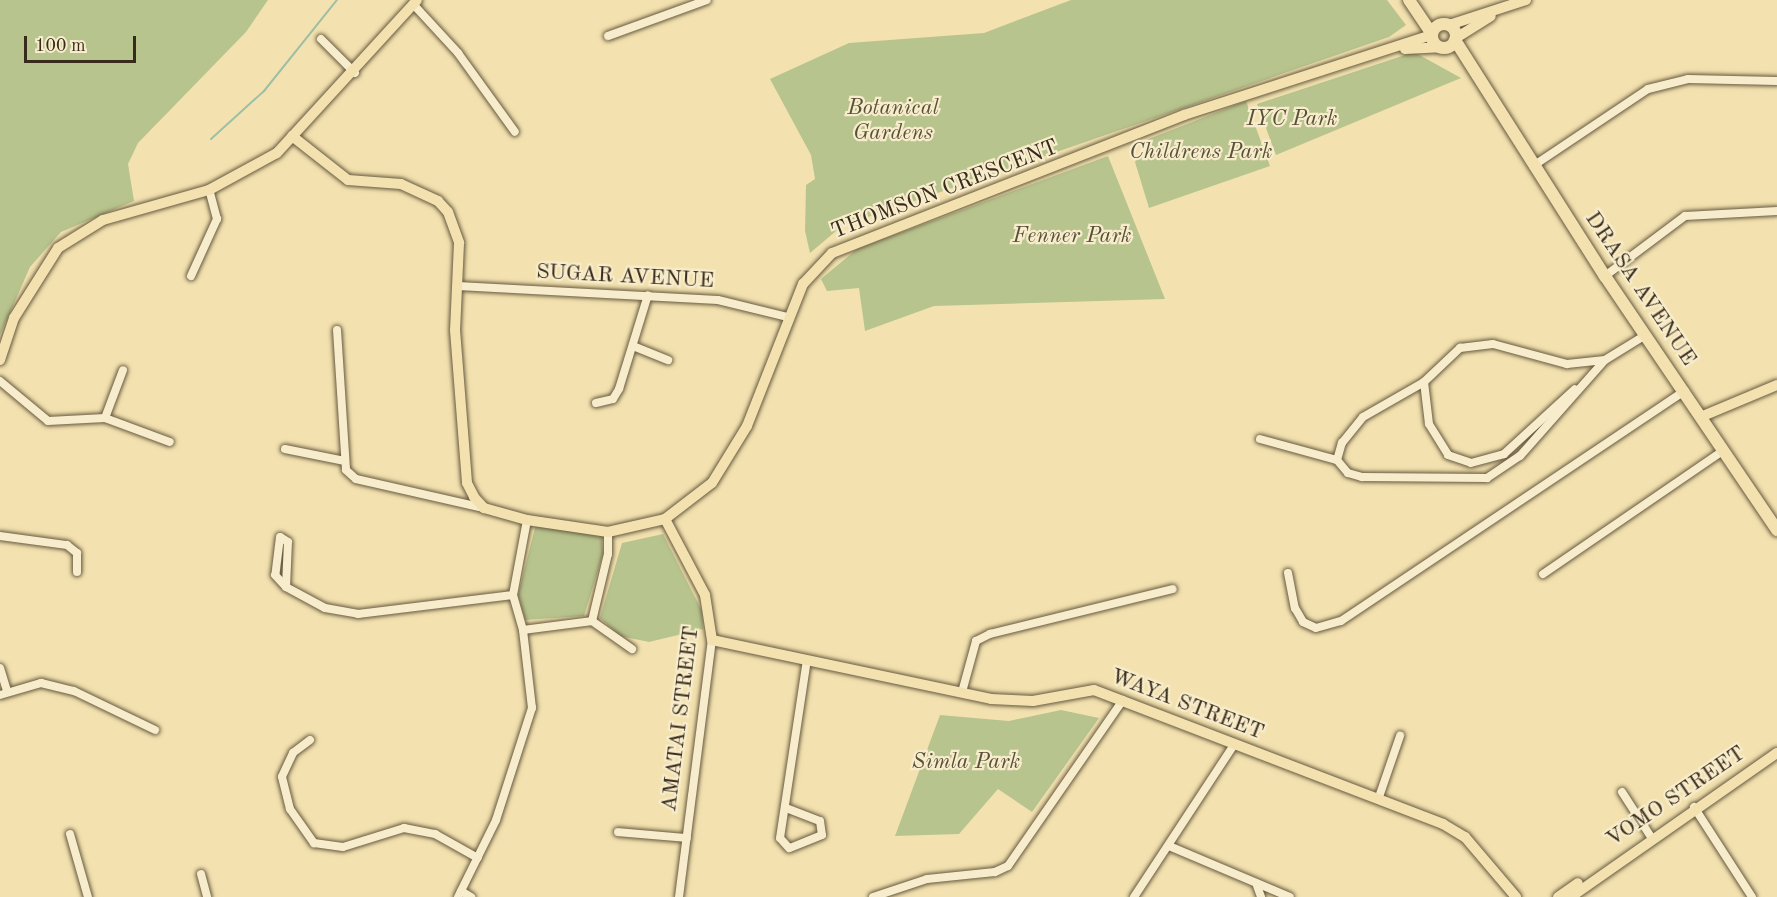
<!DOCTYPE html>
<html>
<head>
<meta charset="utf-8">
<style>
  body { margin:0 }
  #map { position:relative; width:1777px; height:897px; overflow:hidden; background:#f3e2af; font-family:"Old Standard TT",serif }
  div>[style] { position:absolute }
  .green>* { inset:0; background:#b8c48d }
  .stream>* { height:2px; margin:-1px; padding:0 1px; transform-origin:1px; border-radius:1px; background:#9dbfa5 }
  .roads { filter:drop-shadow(0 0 2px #675940) drop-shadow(0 0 2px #675940) }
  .minor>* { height:8px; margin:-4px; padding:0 4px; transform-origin:4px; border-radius:4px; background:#f7eccb }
  .major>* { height:10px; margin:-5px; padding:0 5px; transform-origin:5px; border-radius:5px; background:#f3e2af }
  .highway>* { height:12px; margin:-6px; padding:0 6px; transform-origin:6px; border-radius:6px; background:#f3e2af }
  .highway>.ring { margin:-6px; padding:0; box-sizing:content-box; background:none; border:12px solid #f3e2af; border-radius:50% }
  span { translate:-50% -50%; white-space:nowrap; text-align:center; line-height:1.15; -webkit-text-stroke:4.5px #f7eccb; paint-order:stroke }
  .park-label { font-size:22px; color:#585138; font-style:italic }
  .street-label { font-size:22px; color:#382b1b }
  .scale { position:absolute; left:24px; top:36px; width:112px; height:27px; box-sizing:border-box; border:3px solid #382b1b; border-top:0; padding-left:8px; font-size:18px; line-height:21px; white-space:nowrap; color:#382b1b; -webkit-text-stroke:4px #f7eccb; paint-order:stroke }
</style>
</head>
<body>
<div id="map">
  <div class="green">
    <i style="clip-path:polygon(0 0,268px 0,246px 32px,138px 143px,128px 164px,134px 201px,61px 232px,30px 267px,0 335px)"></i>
    <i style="clip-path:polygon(1071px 0,1387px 0,1406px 25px,1389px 37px,842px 226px,810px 253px,805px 231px,806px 185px,815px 179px,811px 155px,770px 79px,849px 43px,984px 33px)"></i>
    <i style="clip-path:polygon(1414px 52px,1461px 78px,1276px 155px,1257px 104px)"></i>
    <i style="clip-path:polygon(1246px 101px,1270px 166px,1149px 208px,1135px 162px,1146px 140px)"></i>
    <i style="clip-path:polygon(1108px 156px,1165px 299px,934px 306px,865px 331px,859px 288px,827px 291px,821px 279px,857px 249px)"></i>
    <i style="clip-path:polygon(538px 516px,601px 531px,603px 554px,584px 616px,525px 620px,518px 595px)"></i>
    <i style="clip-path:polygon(663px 534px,702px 611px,703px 629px,649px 642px,620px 636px,600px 618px,622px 543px)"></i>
    <i style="clip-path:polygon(1061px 710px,1099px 718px,1032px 812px,998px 789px,959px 834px,895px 836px,940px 715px,1009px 721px)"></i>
  </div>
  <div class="stream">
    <i style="left:211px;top:139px;width:72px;rotate:-42.2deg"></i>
    <i style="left:264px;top:91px;width:117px;rotate:-51.3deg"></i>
  </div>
  <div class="roads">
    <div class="minor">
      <i style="left:413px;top:4px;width:67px;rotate:47.4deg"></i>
      <i style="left:458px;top:53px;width:97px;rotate:54.2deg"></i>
      <i style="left:608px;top:36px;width:105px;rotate:-20deg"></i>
      <i style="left:321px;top:39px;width:48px;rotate:45deg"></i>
      <i style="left:1533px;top:166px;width:138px;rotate:-33.8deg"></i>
      <i style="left:1648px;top:89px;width:41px;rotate:-14deg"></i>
      <i style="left:1688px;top:79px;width:89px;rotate:1.3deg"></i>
      <i style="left:191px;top:276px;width:63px;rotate:-65.5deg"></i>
      <i style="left:217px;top:219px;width:30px;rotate:-105deg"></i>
      <i style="left:1605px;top:276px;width:100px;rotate:-36.9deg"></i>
      <i style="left:1685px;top:216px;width:92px;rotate:-3.1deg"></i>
      <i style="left:458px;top:286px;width:260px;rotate:3.1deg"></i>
      <i style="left:718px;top:300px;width:71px;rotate:13.8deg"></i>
      <i style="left:337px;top:330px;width:140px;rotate:86.3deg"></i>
      <i style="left:346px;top:470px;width:13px;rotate:42deg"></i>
      <i style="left:356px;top:479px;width:131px;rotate:12.8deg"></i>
      <i style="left:633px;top:346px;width:38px;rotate:22deg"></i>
      <i style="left:0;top:381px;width:62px;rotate:39.8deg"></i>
      <i style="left:48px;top:421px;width:57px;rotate:-3deg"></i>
      <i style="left:105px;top:418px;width:69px;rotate:20.3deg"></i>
      <i style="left:1424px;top:382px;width:42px;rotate:83.2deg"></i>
      <i style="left:1429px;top:424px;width:36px;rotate:58deg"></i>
      <i style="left:1448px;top:455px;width:24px;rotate:19deg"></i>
      <i style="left:1471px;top:463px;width:34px;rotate:-15deg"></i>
      <i style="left:1504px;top:454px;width:96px;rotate:-42.5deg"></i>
      <i style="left:596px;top:403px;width:17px;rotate:-13deg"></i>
      <i style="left:613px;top:399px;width:12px;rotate:-59deg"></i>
      <i style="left:619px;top:389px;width:98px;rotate:-72.9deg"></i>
      <i style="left:105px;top:418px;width:51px;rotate:-69.4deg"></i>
      <i style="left:1260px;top:439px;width:80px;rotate:15.3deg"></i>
      <i style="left:1337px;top:460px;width:17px;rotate:50deg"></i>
      <i style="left:1348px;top:473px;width:15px;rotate:16deg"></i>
      <i style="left:1362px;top:477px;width:125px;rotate:0.5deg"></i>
      <i style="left:1487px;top:478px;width:40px;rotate:-34deg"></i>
      <i style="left:1520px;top:456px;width:128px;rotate:-48.5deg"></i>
      <i style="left:1605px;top:360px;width:46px;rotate:-31.6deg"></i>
      <i style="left:285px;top:449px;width:61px;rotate:11.3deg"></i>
      <i style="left:1337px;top:460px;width:18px;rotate:-74deg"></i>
      <i style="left:1342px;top:443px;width:33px;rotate:-51deg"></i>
      <i style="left:1363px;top:417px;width:70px;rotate:-29.8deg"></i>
      <i style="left:1424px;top:382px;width:50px;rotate:-43.4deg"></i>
      <i style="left:1460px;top:348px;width:33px;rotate:-7deg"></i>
      <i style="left:1493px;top:344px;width:77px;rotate:15.1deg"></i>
      <i style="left:1567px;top:364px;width:38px;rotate:-6deg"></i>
      <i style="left:0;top:536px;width:68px;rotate:7.7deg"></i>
      <i style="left:67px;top:545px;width:13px;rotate:39deg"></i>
      <i style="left:77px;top:553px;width:19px;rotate:90deg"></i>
      <i style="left:1288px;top:573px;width:36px;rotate:79deg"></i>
      <i style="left:1295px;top:608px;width:16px;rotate:60deg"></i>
      <i style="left:1303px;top:622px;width:14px;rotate:25deg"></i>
      <i style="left:1316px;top:628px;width:26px;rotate:-16deg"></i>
      <i style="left:1341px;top:621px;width:414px;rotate:-33.8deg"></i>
      <i style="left:1543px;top:574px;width:219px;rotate:-34.4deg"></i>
      <i style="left:286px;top:587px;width:45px;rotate:-87.5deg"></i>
      <i style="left:288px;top:542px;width:9px;rotate:-148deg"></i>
      <i style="left:280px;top:537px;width:38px;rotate:97deg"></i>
      <i style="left:275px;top:575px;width:16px;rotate:47deg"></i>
      <i style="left:286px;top:587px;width:44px;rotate:28.3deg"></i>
      <i style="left:325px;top:608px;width:34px;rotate:10deg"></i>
      <i style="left:358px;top:614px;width:156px;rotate:-7deg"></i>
      <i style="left:592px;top:621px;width:69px;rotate:-76.6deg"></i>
      <i style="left:608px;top:554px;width:22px;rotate:-90deg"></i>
      <i style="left:592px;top:621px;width:49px;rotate:35deg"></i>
      <i style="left:523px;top:630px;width:70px;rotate:-7.4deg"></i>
      <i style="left:0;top:668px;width:24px;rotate:73deg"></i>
      <i style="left:962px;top:692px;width:53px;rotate:-74.6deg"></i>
      <i style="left:976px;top:641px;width:16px;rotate:-27deg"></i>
      <i style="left:990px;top:634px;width:188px;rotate:-13.8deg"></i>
      <i style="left:0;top:695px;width:43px;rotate:-16.3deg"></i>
      <i style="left:41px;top:683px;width:34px;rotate:14deg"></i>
      <i style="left:74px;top:691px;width:90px;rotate:25.7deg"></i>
      <i style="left:310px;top:740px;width:21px;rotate:143deg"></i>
      <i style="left:293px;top:753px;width:26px;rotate:115deg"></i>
      <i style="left:282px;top:777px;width:33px;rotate:76deg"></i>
      <i style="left:290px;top:809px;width:42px;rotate:54.8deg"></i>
      <i style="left:314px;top:843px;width:29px;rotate:8deg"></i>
      <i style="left:343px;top:847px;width:64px;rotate:-17.3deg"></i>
      <i style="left:404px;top:828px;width:32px;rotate:11deg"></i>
      <i style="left:435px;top:834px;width:49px;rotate:29.2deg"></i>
      <i style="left:1622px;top:792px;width:54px;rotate:57.2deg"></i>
      <i style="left:1379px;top:797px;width:65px;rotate:-71deg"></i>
      <i style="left:1694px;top:807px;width:107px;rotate:57.2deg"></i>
      <i style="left:786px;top:808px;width:36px;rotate:21deg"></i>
      <i style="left:820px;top:821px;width:14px;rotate:82deg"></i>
      <i style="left:822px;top:835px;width:35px;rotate:158deg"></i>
      <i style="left:789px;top:848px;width:13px;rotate:-132deg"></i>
      <i style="left:780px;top:838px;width:180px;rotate:-81.4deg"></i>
      <i style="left:618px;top:832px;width:69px;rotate:5deg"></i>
      <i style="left:70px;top:834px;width:66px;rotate:74.1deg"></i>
      <i style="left:1169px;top:846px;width:131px;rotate:22.9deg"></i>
      <i style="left:201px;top:874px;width:24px;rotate:75deg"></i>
      <i style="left:1256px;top:883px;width:15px;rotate:70deg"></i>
      <i style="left:461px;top:891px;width:12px;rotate:31deg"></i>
      <i style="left:458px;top:897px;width:86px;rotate:-63.7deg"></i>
      <i style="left:496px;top:820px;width:118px;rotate:-72.2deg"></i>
      <i style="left:532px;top:708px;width:79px;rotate:-96.6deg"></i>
      <i style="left:523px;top:630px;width:36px;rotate:-106deg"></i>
      <i style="left:513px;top:595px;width:76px;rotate:-79.4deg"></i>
      <i style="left:679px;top:897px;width:259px;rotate:-82.7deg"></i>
      <i style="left:873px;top:897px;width:57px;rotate:-18.4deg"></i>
      <i style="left:927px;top:879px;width:68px;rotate:-5.9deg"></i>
      <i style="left:995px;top:872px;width:14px;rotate:-25deg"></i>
      <i style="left:1008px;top:866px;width:202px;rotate:-55.3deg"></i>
      <i style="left:1134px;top:897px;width:182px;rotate:-56.7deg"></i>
    </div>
    <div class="major">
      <i style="left:1449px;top:25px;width:81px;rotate:-18deg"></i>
      <i style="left:1456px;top:38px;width:41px;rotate:-32.2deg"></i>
      <i style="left:1405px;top:49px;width:35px;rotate:-3deg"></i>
      <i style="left:292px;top:136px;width:71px;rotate:38.2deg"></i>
      <i style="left:348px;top:180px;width:53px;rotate:4.3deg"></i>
      <i style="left:401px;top:184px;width:41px;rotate:24.7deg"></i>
      <i style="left:438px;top:201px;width:15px;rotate:48deg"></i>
      <i style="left:448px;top:212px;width:33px;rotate:70deg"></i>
      <i style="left:459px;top:243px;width:87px;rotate:92.6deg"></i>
      <i style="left:455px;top:330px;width:153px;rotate:85.5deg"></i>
      <i style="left:467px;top:483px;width:16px;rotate:63deg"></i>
      <i style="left:474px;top:497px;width:15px;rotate:48deg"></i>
      <i style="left:484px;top:508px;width:45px;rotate:15.6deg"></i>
      <i style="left:527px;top:520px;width:82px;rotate:8.4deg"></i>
      <i style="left:608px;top:532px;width:58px;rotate:-12.8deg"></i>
      <i style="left:665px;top:519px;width:59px;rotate:-37.5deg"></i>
      <i style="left:712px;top:483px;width:67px;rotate:-58.4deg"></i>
      <i style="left:747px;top:426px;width:153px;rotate:-68.5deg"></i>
      <i style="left:803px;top:284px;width:42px;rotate:-46.9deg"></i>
      <i style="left:832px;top:253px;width:378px;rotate:-21.4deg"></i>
      <i style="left:1184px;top:115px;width:260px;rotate:-17.9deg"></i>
      <i style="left:0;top:360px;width:44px;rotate:-71.6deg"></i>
      <i style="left:14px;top:318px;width:83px;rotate:-57.8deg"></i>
      <i style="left:58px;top:248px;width:53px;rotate:-31.9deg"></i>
      <i style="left:103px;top:220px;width:110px;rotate:-15.8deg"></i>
      <i style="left:209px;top:190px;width:77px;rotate:-28.6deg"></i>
      <i style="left:277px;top:153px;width:207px;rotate:-47.5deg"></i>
      <i style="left:1703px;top:416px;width:80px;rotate:-22.7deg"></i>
      <i style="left:665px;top:519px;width:86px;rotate:62.2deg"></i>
      <i style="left:705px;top:595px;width:46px;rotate:81.2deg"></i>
      <i style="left:712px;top:640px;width:285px;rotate:11.9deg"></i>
      <i style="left:991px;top:699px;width:42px;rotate:2.7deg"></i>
      <i style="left:1033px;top:701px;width:62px;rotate:-10.2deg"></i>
      <i style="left:1094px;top:690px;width:374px;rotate:21deg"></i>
      <i style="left:1443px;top:824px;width:26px;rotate:31deg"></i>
      <i style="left:1465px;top:837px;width:79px;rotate:49.6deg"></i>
      <i style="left:1558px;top:897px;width:24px;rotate:-35deg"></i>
      <i style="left:1571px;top:897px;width:251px;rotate:-35deg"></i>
    </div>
    <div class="highway">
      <i style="left:1409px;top:0;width:40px;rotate:56deg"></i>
      <i class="ring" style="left:1432px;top:24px;width:12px;height:12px"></i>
      <i style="left:1455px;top:40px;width:280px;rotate:57.6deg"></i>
      <i style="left:1605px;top:276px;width:307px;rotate:55.9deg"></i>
    </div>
  </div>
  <div class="park-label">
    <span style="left:893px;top:121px">Botanical<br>Gardens</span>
    <span style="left:1292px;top:120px">IYC Park</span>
    <span style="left:1201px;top:153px">Childrens Park</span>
    <span style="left:1072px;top:237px">Fenner Park</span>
    <span style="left:966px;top:763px">Simla Park</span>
  </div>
  <div class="street-label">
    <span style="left:945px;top:190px;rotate:-21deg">THOMSON CRESCENT</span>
    <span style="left:625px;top:277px;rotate:3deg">SUGAR AVENUE</span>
    <span style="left:1640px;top:289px;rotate:56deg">DRASA AVENUE</span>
    <span style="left:1187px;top:705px;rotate:21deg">WAYA STREET</span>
    <span style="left:681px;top:719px;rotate:-83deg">AMATAI STREET</span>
    <span style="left:1676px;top:797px;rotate:-34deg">VOMO STREET</span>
  </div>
  <div class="scale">100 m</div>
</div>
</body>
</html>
